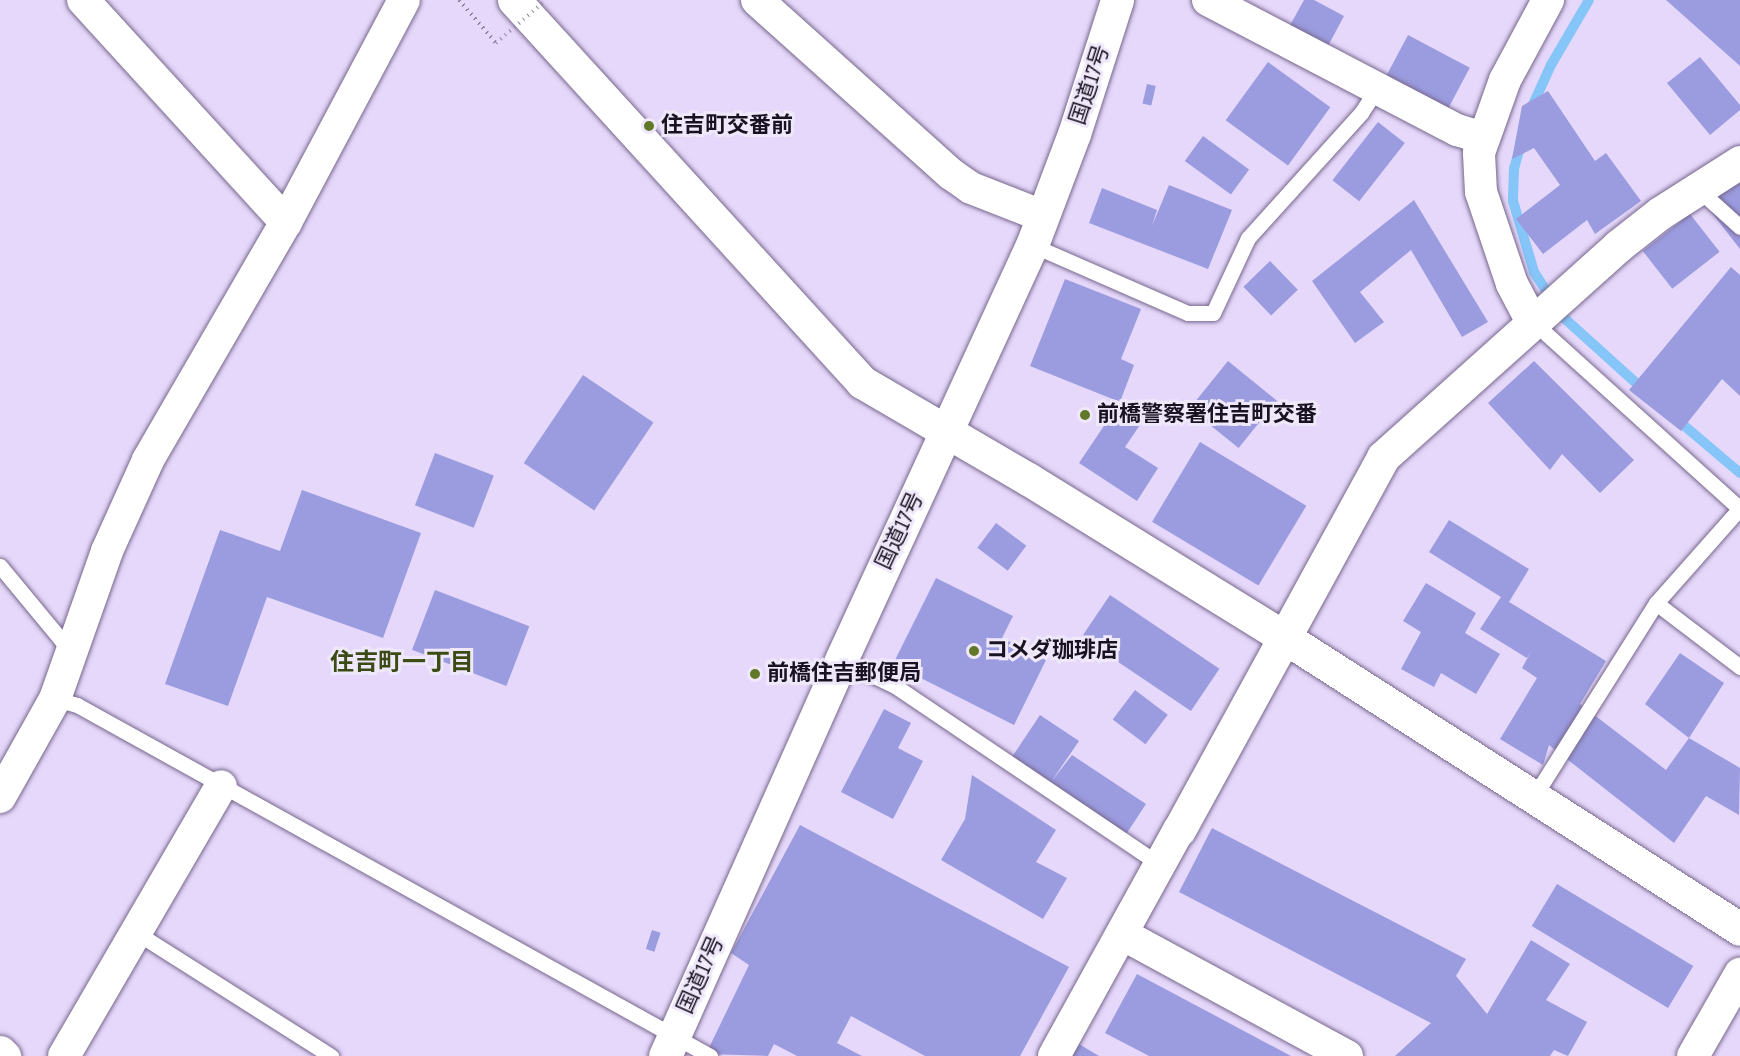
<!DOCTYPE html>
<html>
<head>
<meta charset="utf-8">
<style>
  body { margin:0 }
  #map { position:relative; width:1740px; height:1056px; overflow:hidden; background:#e5d8fa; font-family:"Sofia Sans Condensed","Noto Sans JP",sans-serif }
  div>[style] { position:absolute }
  .stream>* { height:10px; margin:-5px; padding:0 5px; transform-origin:5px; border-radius:5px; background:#85c5f8 }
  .building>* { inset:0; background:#9b9bdf; transform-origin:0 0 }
  .path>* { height:4px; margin-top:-2px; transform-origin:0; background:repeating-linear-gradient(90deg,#8d839d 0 1.5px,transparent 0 6px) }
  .roads { filter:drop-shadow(0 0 2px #77678d) drop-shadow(0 0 2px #77678d) }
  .lane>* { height:15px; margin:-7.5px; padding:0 7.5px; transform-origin:7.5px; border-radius:7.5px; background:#fff }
  .street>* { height:32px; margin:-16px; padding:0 16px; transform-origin:16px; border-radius:16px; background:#fff }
  .secondary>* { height:33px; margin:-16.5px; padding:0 16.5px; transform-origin:16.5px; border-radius:16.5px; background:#fff }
  .highway>* { height:33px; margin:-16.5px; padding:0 16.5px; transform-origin:16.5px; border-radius:16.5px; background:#fff }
  .path-bridge>* { height:4px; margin-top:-2px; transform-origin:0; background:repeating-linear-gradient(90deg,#8d839d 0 1.5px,transparent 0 6px) }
  .dots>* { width:16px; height:16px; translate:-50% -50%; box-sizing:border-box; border:3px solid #efe8fa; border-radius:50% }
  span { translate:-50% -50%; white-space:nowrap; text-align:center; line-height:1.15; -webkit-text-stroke:6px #efe8fa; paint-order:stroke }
  .street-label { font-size:22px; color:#181221 }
  .poi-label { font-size:22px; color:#181221; font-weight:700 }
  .left { translate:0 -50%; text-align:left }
  .neighbourhood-label { font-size:24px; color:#3c4b15; font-weight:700 }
</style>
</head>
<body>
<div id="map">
  <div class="stream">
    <i style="left:1530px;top:111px;width:51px;rotate:-65.5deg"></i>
    <i style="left:1551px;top:65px;width:75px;rotate:-59.7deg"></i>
    <i style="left:1521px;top:143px;width:27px;rotate:105deg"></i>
    <i style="left:1514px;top:169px;width:32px;rotate:92deg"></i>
    <i style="left:1513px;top:201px;width:74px;rotate:73.5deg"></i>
    <i style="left:1534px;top:272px;width:54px;rotate:57.2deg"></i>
    <i style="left:1563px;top:317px;width:110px;rotate:42.1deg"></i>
    <i style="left:1674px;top:417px;width:87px;rotate:40.3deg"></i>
  </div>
  <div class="building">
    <i style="clip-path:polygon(1304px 0,1314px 0,1344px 16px,1321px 59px,1283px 38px)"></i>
    <i style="clip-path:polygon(1666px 0,1740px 0,1740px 66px,1684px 16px)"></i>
    <i style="left:1408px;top:35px;width:70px;height:67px;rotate:28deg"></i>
    <i style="clip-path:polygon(1700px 57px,1740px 105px,1740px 110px,1710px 135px,1667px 83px)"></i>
    <i style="left:1268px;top:62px;width:77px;height:72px;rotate:36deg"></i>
    <i style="left:1147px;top:84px;width:9px;height:20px;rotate:13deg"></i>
    <i style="clip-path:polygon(1548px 91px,1595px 161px,1606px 153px,1641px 201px,1595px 234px,1587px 220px,1543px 254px,1516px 219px,1560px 185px,1534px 148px,1512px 159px,1522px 106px)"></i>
    <i style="left:1378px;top:122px;width:34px;height:74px;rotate:38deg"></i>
    <i style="left:1203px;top:136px;width:57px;height:31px;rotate:36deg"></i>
    <i style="clip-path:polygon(1740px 177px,1740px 249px,1705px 204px)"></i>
    <i style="clip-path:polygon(1169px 185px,1232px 210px,1208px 269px,1089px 223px,1102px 188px,1157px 210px,1152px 226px)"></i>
    <i style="clip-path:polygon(1414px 200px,1488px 322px,1462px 337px,1411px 250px,1360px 292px,1384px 322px,1355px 343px,1312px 281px)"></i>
    <i style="left:1690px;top:214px;width:48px;height:60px;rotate:52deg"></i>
    <i style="left:1270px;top:261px;width:40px;height:37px;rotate:46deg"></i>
    <i style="clip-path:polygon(1731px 267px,1740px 275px,1740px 396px,1722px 379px,1681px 431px,1629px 390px)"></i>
    <i style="clip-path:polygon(1065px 279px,1141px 309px,1121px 359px,1134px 365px,1120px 402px,1030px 366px)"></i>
    <i style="left:1228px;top:361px;width:63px;height:61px;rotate:39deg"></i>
    <i style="clip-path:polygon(1534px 361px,1634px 460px,1600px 493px,1562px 454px,1550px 470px,1488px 403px)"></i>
    <i style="left:583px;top:375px;width:85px;height:106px;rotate:34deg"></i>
    <i style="clip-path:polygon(1120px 402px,1144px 419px,1125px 447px,1158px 468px,1137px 501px,1079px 463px)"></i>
    <i style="left:1200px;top:442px;width:124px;height:93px;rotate:31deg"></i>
    <i style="left:435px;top:453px;width:63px;height:56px;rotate:21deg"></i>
    <i style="clip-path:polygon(302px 490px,421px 533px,383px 638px,267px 597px,228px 706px,165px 684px,220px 530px,280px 551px)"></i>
    <i style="clip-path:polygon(1449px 520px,1529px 569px,1509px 602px,1606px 661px,1580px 704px,1666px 770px,1689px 738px,1645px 704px,1680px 653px,1724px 683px,1689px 738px,1740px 768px,1739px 815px,1706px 796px,1674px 843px,1549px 745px,1543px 765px,1500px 739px,1537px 678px,1522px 668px,1532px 650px,1527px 658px,1480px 629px,1501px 597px,1429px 552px)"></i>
    <i style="left:996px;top:523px;width:38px;height:31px;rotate:37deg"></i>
    <i style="clip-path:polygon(936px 578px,1013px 616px,1002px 638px,1046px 660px,1014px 725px,893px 664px)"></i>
    <i style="clip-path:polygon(1426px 583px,1476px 613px,1465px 633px,1500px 654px,1476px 694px,1441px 673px,1434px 687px,1401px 669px,1421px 632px,1403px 621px)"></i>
    <i style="left:435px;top:590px;width:101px;height:64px;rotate:21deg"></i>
    <i style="left:1110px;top:595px;width:132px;height:51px;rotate:34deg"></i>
    <i style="left:1135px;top:690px;width:41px;height:37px;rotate:37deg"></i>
    <i style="clip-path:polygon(884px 709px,911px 723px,898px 748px,923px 761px,893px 819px,841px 792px)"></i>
    <i style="clip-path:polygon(1040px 715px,1079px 741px,1051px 782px,1072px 755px,1146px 804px,1121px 842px,1008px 763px)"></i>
    <i style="clip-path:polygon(972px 775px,1056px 830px,1036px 862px,1067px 878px,1043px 919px,941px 860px,965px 819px)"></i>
    <i style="clip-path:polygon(800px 825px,1069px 967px,1020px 1056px,925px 1056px,851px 1016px,837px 1043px,862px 1056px,797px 1056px,774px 1044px,768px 1056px,706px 1054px,749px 965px,731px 953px)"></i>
    <i style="clip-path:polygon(1212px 828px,1466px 959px,1456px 976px,1487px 1014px,1531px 940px,1570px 964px,1546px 1000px,1587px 1022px,1568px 1056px,1554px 1050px,1550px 1056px,1395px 1056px,1431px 1023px,1179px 892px)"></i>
    <i style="left:1557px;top:884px;width:159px;height:49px;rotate:31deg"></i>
    <i style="left:652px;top:930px;width:9px;height:20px;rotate:18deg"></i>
    <i style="clip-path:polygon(1137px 974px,1291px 1056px,1149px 1056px,1105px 1033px)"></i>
    <i style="clip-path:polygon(1064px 1035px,1099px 1056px,1053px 1056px)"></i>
  </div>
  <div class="path">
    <i style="left:459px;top:0;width:57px;rotate:49.3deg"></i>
  </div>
  <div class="roads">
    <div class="lane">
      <i style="left:1699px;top:190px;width:55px;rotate:42.1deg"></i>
      <i style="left:1032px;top:245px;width:170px;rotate:23.6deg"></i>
      <i style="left:1188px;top:313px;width:25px"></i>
      <i style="left:1213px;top:313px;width:83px;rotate:-65deg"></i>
      <i style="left:1248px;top:238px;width:169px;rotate:-47.9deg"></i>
      <i style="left:1361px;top:113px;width:30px;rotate:-57deg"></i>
      <i style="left:1531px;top:320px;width:282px;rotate:42.1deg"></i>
      <i style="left:0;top:566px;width:97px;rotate:50.4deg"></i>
      <i style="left:62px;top:641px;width:14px;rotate:30deg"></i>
      <i style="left:1656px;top:603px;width:106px;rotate:37.3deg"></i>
      <i style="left:841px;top:660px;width:60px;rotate:25.7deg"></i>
      <i style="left:895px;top:686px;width:320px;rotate:34deg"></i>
      <i style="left:55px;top:699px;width:23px;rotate:15deg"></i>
      <i style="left:77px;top:705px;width:724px;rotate:29.01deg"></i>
      <i style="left:1535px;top:795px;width:227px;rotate:-57.8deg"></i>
      <i style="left:1656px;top:603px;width:127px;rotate:-48.5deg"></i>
      <i style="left:137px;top:933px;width:230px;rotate:32.4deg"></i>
    </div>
    <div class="street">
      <i style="left:83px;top:0;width:301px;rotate:47.6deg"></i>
      <i style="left:757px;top:0;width:261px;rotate:41.9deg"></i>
      <i style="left:951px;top:174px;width:24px;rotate:35deg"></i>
      <i style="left:971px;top:188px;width:77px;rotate:21.3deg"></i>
      <i style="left:1208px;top:0;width:281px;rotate:27.6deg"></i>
      <i style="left:1457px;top:130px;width:27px;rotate:17deg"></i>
      <i style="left:1531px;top:320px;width:41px;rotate:-117.8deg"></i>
      <i style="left:1512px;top:284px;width:97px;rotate:-108.6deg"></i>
      <i style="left:1481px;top:192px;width:39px;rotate:-93deg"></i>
      <i style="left:1479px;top:153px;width:77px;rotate:-70.4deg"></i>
      <i style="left:1505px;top:80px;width:91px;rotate:-61.7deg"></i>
      <i style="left:0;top:797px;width:112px;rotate:-60.7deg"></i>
      <i style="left:55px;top:699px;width:157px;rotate:-70.6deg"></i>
      <i style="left:107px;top:551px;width:100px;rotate:-65.7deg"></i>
      <i style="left:148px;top:460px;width:275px;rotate:-59.9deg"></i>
      <i style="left:286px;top:222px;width:251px;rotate:-62deg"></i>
      <i style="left:1122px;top:934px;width:256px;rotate:28.5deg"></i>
      <i style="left:64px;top:1056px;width:312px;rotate:-59.8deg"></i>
      <i style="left:1054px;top:1056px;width:258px;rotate:-61.1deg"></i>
      <i style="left:1693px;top:1056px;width:95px;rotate:-60.2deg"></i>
    </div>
    <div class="secondary">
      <i style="left:514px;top:0;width:517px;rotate:47.67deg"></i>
      <i style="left:862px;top:382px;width:192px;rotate:30.3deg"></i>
      <i style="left:1028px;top:479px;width:301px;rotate:31.7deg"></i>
      <i style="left:1284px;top:637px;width:541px;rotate:32.63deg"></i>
      <i style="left:1179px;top:830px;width:425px;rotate:-61.3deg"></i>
      <i style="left:1383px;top:457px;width:316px;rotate:-41.9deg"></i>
      <i style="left:1618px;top:246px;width:53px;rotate:-38.2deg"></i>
      <i style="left:1660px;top:213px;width:95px;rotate:-32.5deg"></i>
      <i style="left:0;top:1052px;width:6px;rotate:45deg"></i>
    </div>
    <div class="highway">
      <i style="left:665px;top:1056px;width:433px;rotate:-66deg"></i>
      <i style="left:841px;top:660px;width:457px;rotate:-65.3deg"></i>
      <i style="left:1032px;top:245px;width:119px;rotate:-69.3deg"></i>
      <i style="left:1074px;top:134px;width:141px;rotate:-72.2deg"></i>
    </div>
  </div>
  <div class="path-bridge">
    <i style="left:496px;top:43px;width:66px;rotate:-40.7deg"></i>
  </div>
  <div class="dots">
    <i style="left:649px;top:126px;background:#617829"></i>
    <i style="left:1085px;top:415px;background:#617829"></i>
    <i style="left:974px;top:651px;background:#617829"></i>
    <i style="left:755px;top:674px;background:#617829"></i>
  </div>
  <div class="street-label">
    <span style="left:1090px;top:85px;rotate:-72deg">国道17号</span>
    <span style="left:900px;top:531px;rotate:-65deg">国道17号</span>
    <span style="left:701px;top:975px;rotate:-66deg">国道17号</span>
  </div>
  <div class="poi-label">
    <span class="left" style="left:661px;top:126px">住吉町交番前</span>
    <span class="left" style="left:1097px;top:415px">前橋警察署住吉町交番</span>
    <span class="left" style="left:986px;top:651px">コメダ珈琲店</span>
    <span class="left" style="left:767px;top:674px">前橋住吉郵便局</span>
  </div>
  <div class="neighbourhood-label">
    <span style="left:402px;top:663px">住吉町一丁目</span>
  </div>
</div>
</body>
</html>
